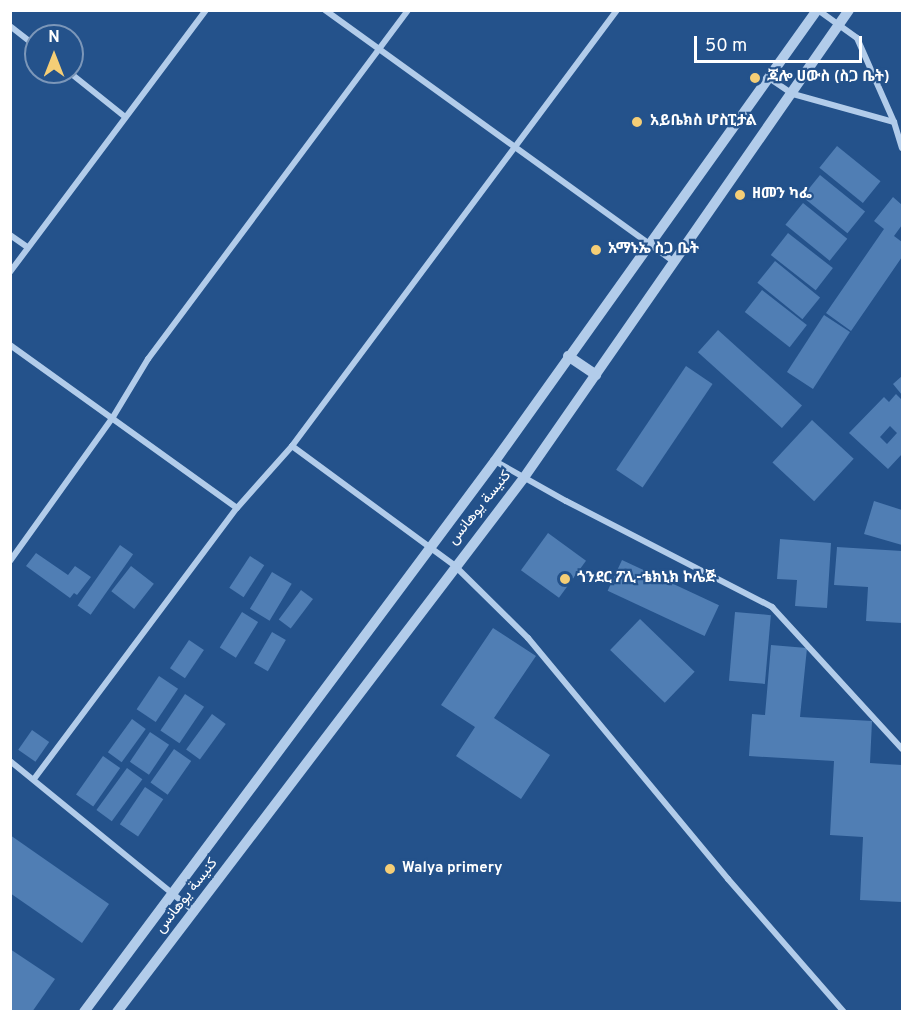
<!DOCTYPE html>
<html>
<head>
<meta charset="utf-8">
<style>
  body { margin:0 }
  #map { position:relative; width:913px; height:1022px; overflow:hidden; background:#24528b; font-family:Overpass,Vazirmatn,"Noto Sans Ethiopic",sans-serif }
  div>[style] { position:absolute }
  .building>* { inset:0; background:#507eb4; transform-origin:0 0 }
  .minor>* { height:6px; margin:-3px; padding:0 3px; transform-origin:3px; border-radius:3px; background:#b2ccea }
  .tertiary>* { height:10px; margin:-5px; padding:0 5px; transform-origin:5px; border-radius:5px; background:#b2ccea }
  .dots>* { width:16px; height:16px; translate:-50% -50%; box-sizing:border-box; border:3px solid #24528b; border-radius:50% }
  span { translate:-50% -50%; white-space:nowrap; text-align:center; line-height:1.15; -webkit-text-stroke:4.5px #24528b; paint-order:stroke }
  .poi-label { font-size:15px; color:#fff; font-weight:700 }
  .left { translate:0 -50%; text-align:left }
  .street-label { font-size:15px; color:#fff }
  .frame { position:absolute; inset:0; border:12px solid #fff; pointer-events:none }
  .north { position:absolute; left:24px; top:24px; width:60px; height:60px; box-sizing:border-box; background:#24528b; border:2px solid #7c97b9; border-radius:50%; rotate:0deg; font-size:16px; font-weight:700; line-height:24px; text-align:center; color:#fff }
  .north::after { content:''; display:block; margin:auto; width:21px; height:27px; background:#f5ce76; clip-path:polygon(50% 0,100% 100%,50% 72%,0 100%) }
  .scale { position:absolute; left:694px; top:36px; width:168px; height:27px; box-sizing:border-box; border:3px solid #fff; border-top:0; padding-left:8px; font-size:18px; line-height:21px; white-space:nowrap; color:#fff; -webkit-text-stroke:4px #24528b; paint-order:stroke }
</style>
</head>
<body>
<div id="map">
  <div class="building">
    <i style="left:837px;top:146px;width:56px;height:28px;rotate:39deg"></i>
    <i style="left:820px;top:175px;width:58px;height:28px;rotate:39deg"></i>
    <i style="clip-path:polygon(893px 197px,902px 205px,902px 225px,894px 236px,902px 242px,902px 257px,851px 331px,826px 313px,884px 229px,874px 221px)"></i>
    <i style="left:803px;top:203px;width:57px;height:28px;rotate:39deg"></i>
    <i style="left:788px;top:233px;width:57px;height:28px;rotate:38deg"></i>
    <i style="left:775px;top:261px;width:58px;height:28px;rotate:39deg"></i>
    <i style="left:762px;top:290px;width:57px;height:28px;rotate:38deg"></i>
    <i style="left:824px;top:315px;width:31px;height:68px;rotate:33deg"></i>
    <i style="left:718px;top:330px;width:113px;height:30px;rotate:42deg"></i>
    <i style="left:686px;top:366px;width:32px;height:125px;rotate:34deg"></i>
    <i style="clip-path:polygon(902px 376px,902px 395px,893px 384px)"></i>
    <i style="clip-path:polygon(evenodd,896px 394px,902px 400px,902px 454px,888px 469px,849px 433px,884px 397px,889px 402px,896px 394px,890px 426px,897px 433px,887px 444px,880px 437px,890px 426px)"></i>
    <i style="left:812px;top:420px;width:57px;height:58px;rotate:43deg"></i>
    <i style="clip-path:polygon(874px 501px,902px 510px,902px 545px,864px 534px)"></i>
    <i style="left:548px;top:533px;width:47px;height:46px;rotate:36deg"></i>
    <i style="clip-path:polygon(780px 539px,831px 543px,827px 608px,795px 606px,797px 580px,777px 579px)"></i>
    <i style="left:120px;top:545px;width:16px;height:74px;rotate:35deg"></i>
    <i style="clip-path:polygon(837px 547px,902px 551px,902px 623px,866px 621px,868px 587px,834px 585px)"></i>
    <i style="clip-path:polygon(36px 553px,68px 575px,75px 566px,91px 577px,77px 595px,74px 593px,70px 598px,26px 566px)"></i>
    <i style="left:250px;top:556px;width:17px;height:38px;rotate:33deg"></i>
    <i style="left:622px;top:560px;width:107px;height:34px;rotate:25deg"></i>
    <i style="left:131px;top:566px;width:29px;height:32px;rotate:38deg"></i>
    <i style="left:272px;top:572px;width:23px;height:43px;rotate:31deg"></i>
    <i style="left:301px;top:590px;width:15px;height:37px;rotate:37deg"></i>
    <i style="left:242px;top:612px;width:19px;height:42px;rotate:32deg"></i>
    <i style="left:735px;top:612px;width:36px;height:69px;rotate:5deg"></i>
    <i style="left:640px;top:619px;width:76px;height:43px;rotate:44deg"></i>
    <i style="clip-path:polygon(493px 628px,536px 656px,494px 718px,550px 755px,521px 799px,456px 756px,475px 727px,441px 705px)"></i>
    <i style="left:272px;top:632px;width:16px;height:36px;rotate:30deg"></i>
    <i style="left:189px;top:640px;width:18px;height:34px;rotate:34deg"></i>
    <i style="clip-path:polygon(771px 645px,807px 648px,800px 717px,872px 721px,870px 763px,902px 765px,902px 902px,860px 900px,863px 837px,830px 835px,834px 761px,749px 756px,752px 714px,765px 715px)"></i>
    <i style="left:159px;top:676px;width:23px;height:40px;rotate:34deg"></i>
    <i style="left:185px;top:694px;width:23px;height:44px;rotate:34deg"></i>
    <i style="left:212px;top:714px;width:17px;height:44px;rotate:36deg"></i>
    <i style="left:132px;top:719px;width:17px;height:41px;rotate:36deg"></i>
    <i style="left:32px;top:730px;width:21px;height:24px;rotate:35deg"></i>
    <i style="left:150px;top:732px;width:23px;height:36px;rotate:34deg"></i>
    <i style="left:174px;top:749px;width:21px;height:41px;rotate:35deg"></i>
    <i style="left:103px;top:756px;width:21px;height:47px;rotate:35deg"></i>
    <i style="left:127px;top:768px;width:19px;height:52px;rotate:36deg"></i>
    <i style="left:145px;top:787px;width:22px;height:45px;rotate:34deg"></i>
    <i style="clip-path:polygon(10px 835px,109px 904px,82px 943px,10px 893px)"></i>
    <i style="clip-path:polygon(10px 949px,55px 979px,32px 1012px,10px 1012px)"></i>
  </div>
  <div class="minor">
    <i style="left:325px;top:10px;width:430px;rotate:35.8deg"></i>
    <i style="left:10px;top:26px;width:33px;rotate:38deg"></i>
    <i style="left:69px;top:72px;width:70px;rotate:38.7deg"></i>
    <i style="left:769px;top:78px;width:29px;rotate:34deg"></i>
    <i style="left:793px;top:94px;width:105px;rotate:15.5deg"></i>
    <i style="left:894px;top:122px;width:92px;rotate:-113.8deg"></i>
    <i style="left:857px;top:38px;width:48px;rotate:-144.3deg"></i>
    <i style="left:894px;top:122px;width:27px;rotate:73deg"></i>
    <i style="left:10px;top:235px;width:21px;rotate:35deg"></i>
    <i style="left:10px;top:272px;width:327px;rotate:-53.2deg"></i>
    <i style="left:10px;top:345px;width:279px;rotate:35.7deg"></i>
    <i style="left:292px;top:446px;width:201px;rotate:36.3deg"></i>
    <i style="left:454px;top:565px;width:104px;rotate:44.6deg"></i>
    <i style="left:528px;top:638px;width:313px;rotate:50.3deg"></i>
    <i style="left:728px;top:879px;width:176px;rotate:48.9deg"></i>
    <i style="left:495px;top:461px;width:81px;rotate:29.4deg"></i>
    <i style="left:566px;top:501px;width:232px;rotate:27.2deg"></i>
    <i style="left:772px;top:607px;width:193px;rotate:47.5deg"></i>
    <i style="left:10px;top:561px;width:177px;rotate:-54.4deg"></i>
    <i style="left:113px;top:417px;width:68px;rotate:-58.9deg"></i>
    <i style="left:148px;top:359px;width:435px;rotate:-53.3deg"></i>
    <i style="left:10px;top:761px;width:239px;rotate:39.2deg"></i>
    <i style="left:34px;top:779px;width:339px;rotate:-53.2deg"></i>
    <i style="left:237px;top:508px;width:83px;rotate:-48.4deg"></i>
    <i style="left:292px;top:446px;width:544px;rotate:-53.3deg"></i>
  </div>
  <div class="tertiary">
    <i style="left:568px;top:356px;width:34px;rotate:34deg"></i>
    <i style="left:84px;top:1012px;width:687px;rotate:-53.28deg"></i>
    <i style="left:495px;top:461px;width:554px;rotate:-54.47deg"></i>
    <i style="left:117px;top:1012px;width:670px;rotate:-52.7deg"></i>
    <i style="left:523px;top:479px;width:571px;rotate:-55.2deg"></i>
  </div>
  <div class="dots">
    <i style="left:755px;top:78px;background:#f5ce76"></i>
    <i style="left:637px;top:122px;background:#f5ce76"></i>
    <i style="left:740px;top:195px;background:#f5ce76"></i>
    <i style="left:596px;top:250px;background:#f5ce76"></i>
    <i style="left:565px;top:579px;background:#f5ce76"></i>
    <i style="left:390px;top:869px;background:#f5ce76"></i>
  </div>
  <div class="poi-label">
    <span class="left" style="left:767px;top:78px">ጃሎ ሀውስ (ስጋ ቤት)</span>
    <span class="left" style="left:650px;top:122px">አይቤክስ ሆስፒታል</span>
    <span class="left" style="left:752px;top:195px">ዘመን ካፌ</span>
    <span class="left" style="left:608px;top:250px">አማኑኤ ስጋ ቤት</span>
    <span class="left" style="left:577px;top:579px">ጎንደር ፖሊ-ቴክኒክ ኮሌጅ</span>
    <span class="left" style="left:402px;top:869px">Walya primery</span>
  </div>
  <div class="street-label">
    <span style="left:480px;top:508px;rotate:-51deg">كنيسة يوهانس</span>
    <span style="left:187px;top:896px;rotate:-52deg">كنيسة يوهانس</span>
  </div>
  <div class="frame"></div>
  <div class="north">N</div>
  <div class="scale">50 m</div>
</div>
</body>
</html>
